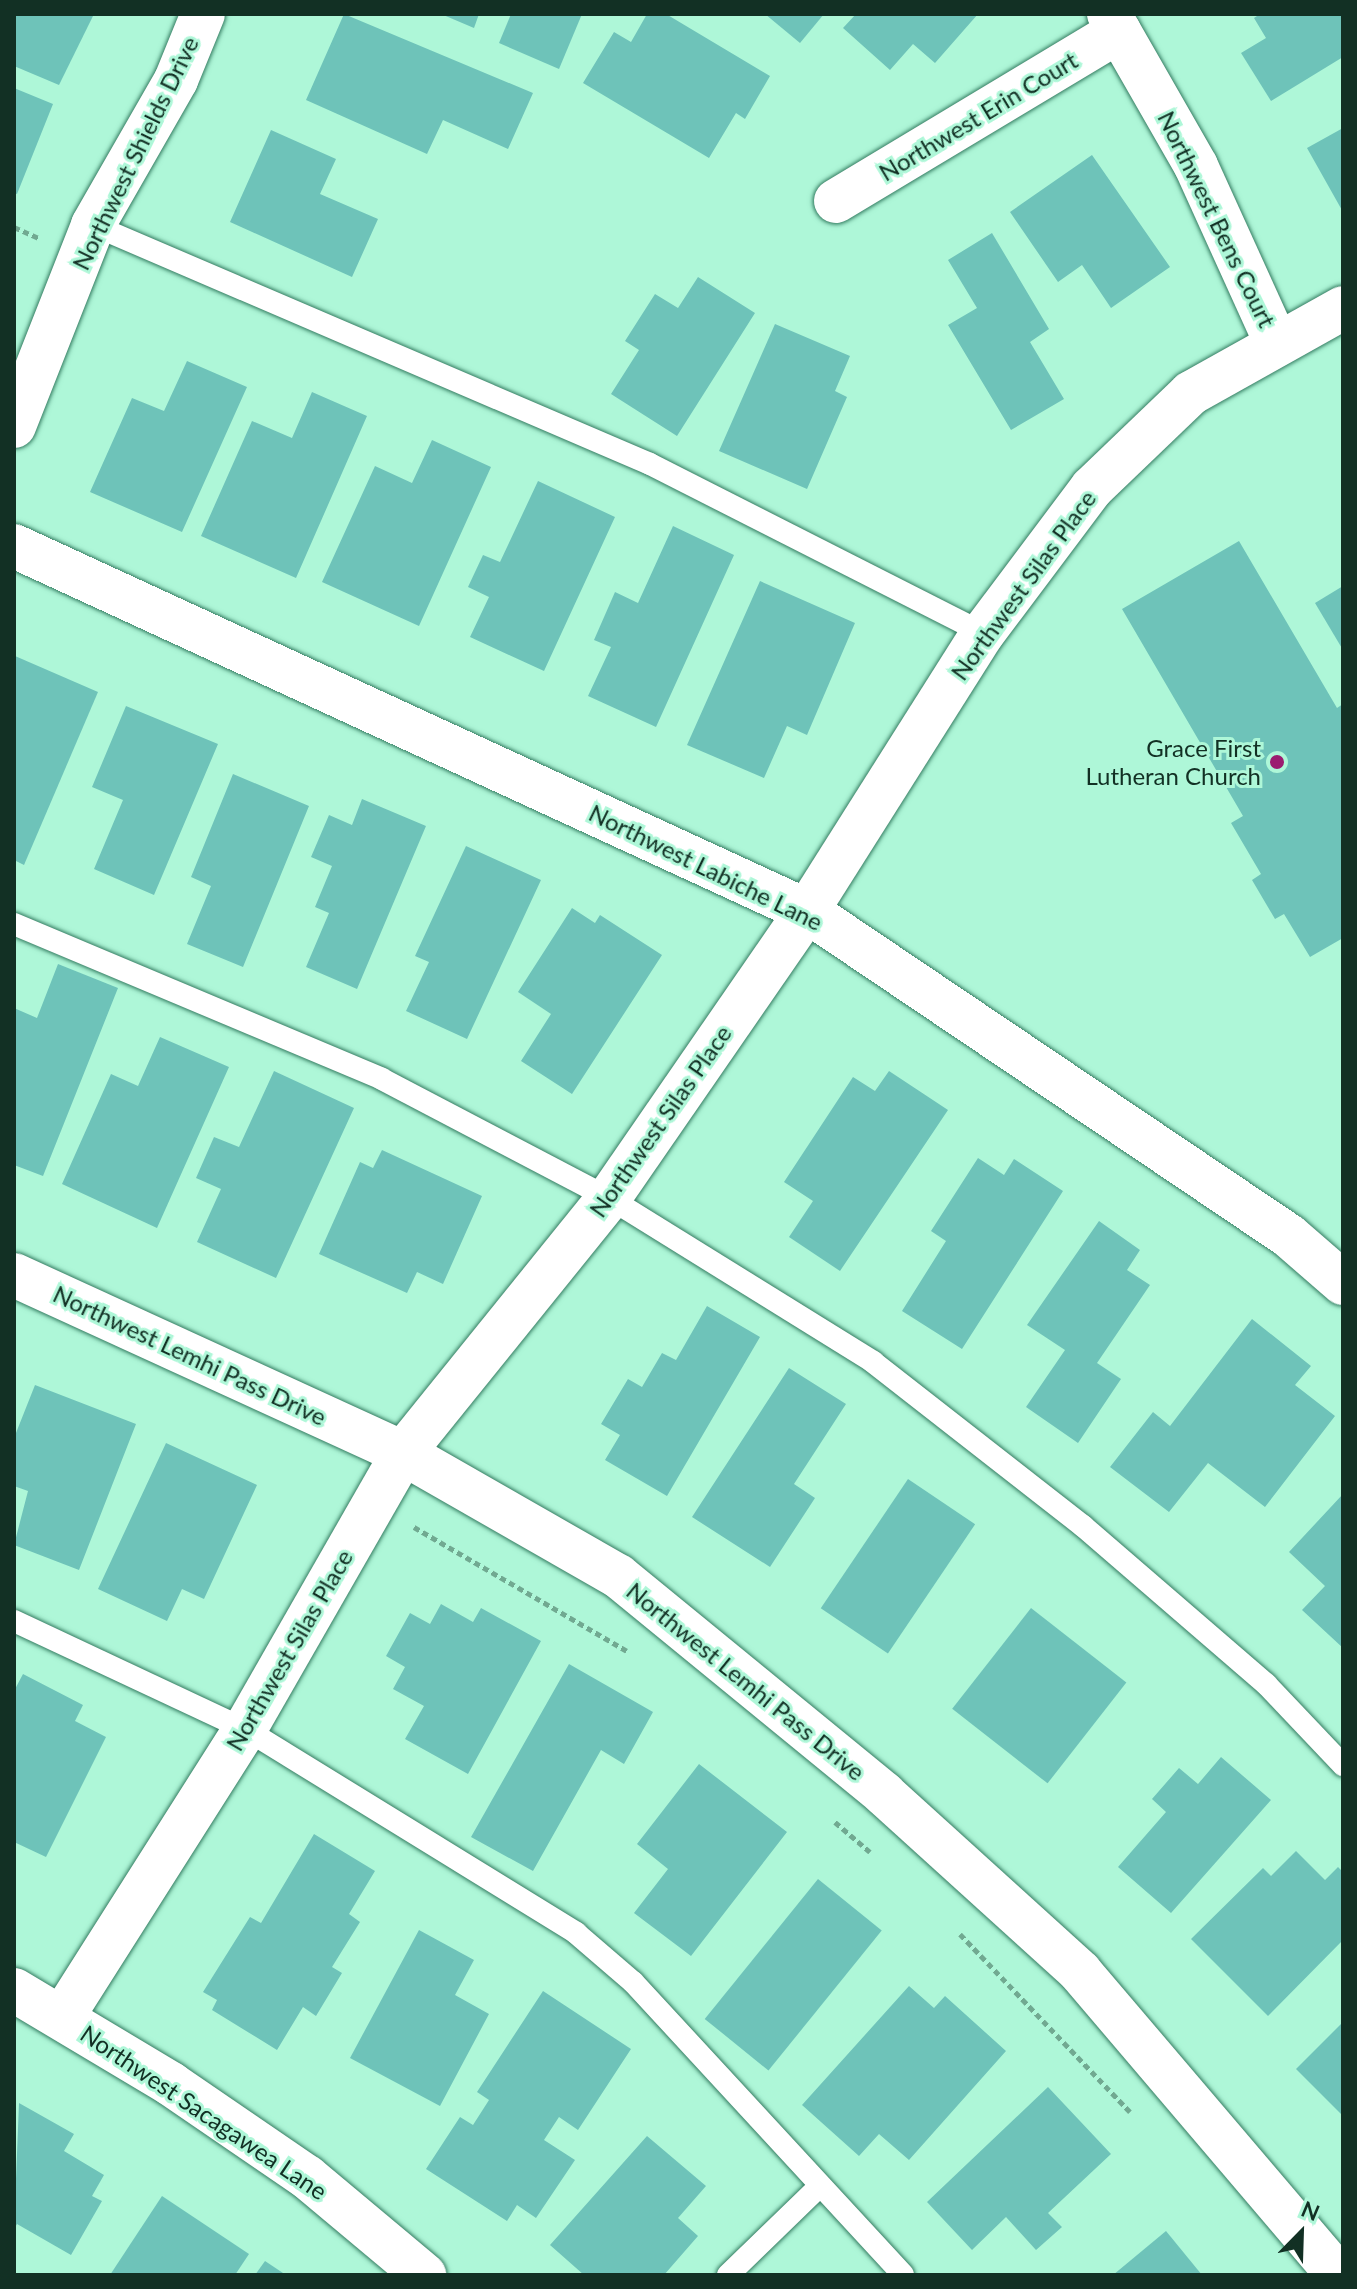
<!DOCTYPE html>
<html>
<head>
<meta charset="utf-8">
<style>
  body { margin:0 }
  #map { position:relative; width:1357px; height:2289px; overflow:hidden; background:#aef7d8; font-family:Lato,sans-serif }
  div>[style] { position:absolute }
  .building>* { inset:0; background:#6ec3b9; transform-origin:0 0 }
  .path>* { height:5px; margin-top:-2.5px; transform-origin:0; background:repeating-linear-gradient(90deg,#71a991 0 6px,transparent 0 10px) }
  .roads { filter:drop-shadow(0 0 2px #347c61) drop-shadow(0 0 2px #347c61) }
  .service>* { height:22px; margin:-11px; padding:0 11px; transform-origin:11px; border-radius:11px; background:#fff }
  .minor>* { height:44px; margin:-22px; padding:0 22px; transform-origin:22px; border-radius:22px; background:#fff }
  .dots>* { width:22px; height:22px; translate:-50% -50%; box-sizing:border-box; border:4px solid #aef7d8; border-radius:50% }
  span { translate:-50% -50%; white-space:nowrap; text-align:center; line-height:1.15; -webkit-text-stroke:6px #aef7d8; paint-order:stroke }
  .street-label { font-size:24px; color:#123024 }
  .poi-label { font-size:24px; color:#123024 }
  .right { translate:-100% -50%; text-align:right }
  .frame { position:absolute; inset:0; border:16px solid #123024; pointer-events:none }
  .north { position:absolute; left:1261px; top:2193px; width:80px; height:80px; -webkit-text-stroke:6px #aef7d8; paint-order:stroke; rotate:23deg; font-size:22px; font-weight:700; line-height:32px; text-align:center; color:#123024 }
  .north::after { content:''; display:block; margin:auto; width:28px; height:36px; background:#123024; clip-path:polygon(50% 0,100% 100%,50% 72%,0 100%) }
</style>
</head>
<body>
<div id="map">
  <div class="building">
    <i style="clip-path:polygon(14px 14px,94px 14px,59px 85px,14px 66px)"></i>
    <i style="clip-path:polygon(344px 14px,533px 93px,508px 149px,443px 120px,427px 154px,306px 100px)"></i>
    <i style="clip-path:polygon(441px 14px,479px 14px,474px 28px)"></i>
    <i style="clip-path:polygon(511px 14px,582px 14px,559px 69px,499px 43px)"></i>
    <i style="clip-path:polygon(647px 14px,666px 14px,770px 76px,745px 119px,736px 113px,709px 158px,583px 83px,614px 32px,631px 42px)"></i>
    <i style="clip-path:polygon(765px 14px,824px 14px,800px 43px)"></i>
    <i style="clip-path:polygon(856px 14px,978px 14px,935px 63px,913px 44px,890px 70px,843px 28px)"></i>
    <i style="clip-path:polygon(1260px 14px,1343px 14px,1343px 57px,1271px 101px,1241px 53px,1266px 38px,1254px 18px)"></i>
    <i style="clip-path:polygon(14px 88px,53px 104px,17px 194px,14px 193px)"></i>
    <i style="clip-path:polygon(1343px 128px,1343px 212px,1307px 148px)"></i>
    <i style="clip-path:polygon(271px 130px,336px 159px,320px 194px,378px 219px,352px 277px,230px 222px)"></i>
    <i style="clip-path:polygon(1092px 155px,1170px 267px,1111px 308px,1082px 265px,1058px 282px,1010px 212px)"></i>
    <i style="clip-path:polygon(992px 233px,1049px 329px,1030px 342px,1064px 399px,1011px 430px,948px 325px,977px 308px,948px 260px)"></i>
    <i style="clip-path:polygon(698px 277px,755px 313px,677px 436px,611px 394px,639px 350px,625px 341px,655px 294px,678px 308px)"></i>
    <i style="clip-path:polygon(775px 324px,850px 356px,835px 391px,847px 397px,807px 489px,719px 451px)"></i>
    <i style="clip-path:polygon(187px 361px,247px 387px,182px 532px,90px 492px,132px 398px,164px 411px)"></i>
    <i style="clip-path:polygon(312px 392px,367px 416px,296px 578px,201px 536px,252px 421px,292px 438px)"></i>
    <i style="clip-path:polygon(432px 440px,491px 467px,419px 626px,322px 582px,375px 466px,412px 483px)"></i>
    <i style="clip-path:polygon(538px 481px,615px 517px,544px 671px,470px 637px,489px 597px,468px 587px,483px 555px,500px 562px)"></i>
    <i style="clip-path:polygon(673px 526px,734px 555px,656px 727px,588px 696px,611px 647px,594px 640px,615px 592px,638px 603px)"></i>
    <i style="clip-path:polygon(1239px 541px,1337px 708px,1343px 704px,1343px 938px,1310px 957px,1284px 914px,1275px 919px,1252px 880px,1261px 874px,1231px 823px,1243px 816px,1122px 609px)"></i>
    <i style="clip-path:polygon(760px 581px,855px 623px,807px 735px,787px 726px,764px 778px,687px 745px)"></i>
    <i style="clip-path:polygon(1343px 586px,1343px 650px,1315px 603px)"></i>
    <i style="clip-path:polygon(15px 656px,98px 692px,24px 865px,14px 860px)"></i>
    <i style="clip-path:polygon(126px 706px,218px 744px,154px 895px,94px 869px,123px 800px,92px 787px)"></i>
    <i style="clip-path:polygon(233px 774px,309px 806px,243px 967px,187px 944px,211px 886px,191px 877px)"></i>
    <i style="clip-path:polygon(362px 799px,426px 826px,357px 989px,306px 967px,329px 913px,315px 907px,332px 866px,311px 857px,329px 815px,352px 825px)"></i>
    <i style="clip-path:polygon(466px 846px,541px 880px,467px 1039px,406px 1011px,429px 962px,415px 956px)"></i>
    <i style="clip-path:polygon(572px 908px,595px 923px,600px 915px,662px 955px,572px 1094px,521px 1061px,551px 1014px,518px 992px)"></i>
    <i style="clip-path:polygon(58px 964px,118px 988px,43px 1176px,14px 1165px,14px 1008px,37px 1018px)"></i>
    <i style="clip-path:polygon(160px 1037px,229px 1067px,157px 1228px,62px 1184px,111px 1074px,138px 1086px)"></i>
    <i style="clip-path:polygon(274px 1071px,354px 1108px,276px 1278px,197px 1242px,221px 1189px,196px 1178px,214px 1137px,239px 1147px)"></i>
    <i style="clip-path:polygon(889px 1071px,948px 1110px,840px 1271px,789px 1237px,813px 1201px,784px 1182px,853px 1077px,875px 1091px)"></i>
    <i style="clip-path:polygon(382px 1150px,482px 1196px,443px 1284px,417px 1272px,407px 1293px,319px 1254px,360px 1162px,373px 1168px)"></i>
    <i style="clip-path:polygon(978px 1158px,1004px 1175px,1014px 1159px,1063px 1191px,962px 1349px,902px 1311px,946px 1241px,931px 1231px)"></i>
    <i style="clip-path:polygon(1099px 1221px,1140px 1250px,1127px 1270px,1150px 1285px,1097px 1363px,1121px 1379px,1078px 1443px,1026px 1407px,1065px 1350px,1027px 1325px)"></i>
    <i style="clip-path:polygon(707px 1306px,760px 1337px,667px 1496px,605px 1460px,620px 1435px,601px 1424px,628px 1379px,642px 1387px,662px 1353px,676px 1360px)"></i>
    <i style="clip-path:polygon(1252px 1319px,1311px 1366px,1295px 1385px,1335px 1416px,1265px 1507px,1208px 1463px,1169px 1512px,1110px 1467px,1153px 1412px,1170px 1426px)"></i>
    <i style="clip-path:polygon(789px 1368px,846px 1404px,794px 1484px,815px 1498px,770px 1567px,692px 1517px)"></i>
    <i style="clip-path:polygon(35px 1385px,136px 1424px,79px 1570px,14px 1545px,28px 1491px,14px 1486px,14px 1438px)"></i>
    <i style="clip-path:polygon(166px 1443px,257px 1485px,204px 1599px,182px 1589px,167px 1621px,98px 1589px)"></i>
    <i style="left:908px;top:1479px;width:81px;height:156px;rotate:34deg"></i>
    <i style="clip-path:polygon(1343px 1494px,1343px 1648px,1302px 1610px,1325px 1586px,1289px 1552px)"></i>
    <i style="clip-path:polygon(441px 1604px,473px 1622px,481px 1608px,541px 1641px,468px 1774px,405px 1739px,424px 1706px,393px 1689px,405px 1667px,386px 1656px,410px 1613px,430px 1624px)"></i>
    <i style="left:1031px;top:1608px;width:121px;height:128px;rotate:38deg"></i>
    <i style="clip-path:polygon(569px 1664px,653px 1712px,624px 1764px,601px 1750px,533px 1871px,471px 1837px)"></i>
    <i style="clip-path:polygon(23px 1674px,83px 1705px,75px 1721px,106px 1737px,46px 1857px,14px 1842px,14px 1691px)"></i>
    <i style="clip-path:polygon(1221px 1757px,1271px 1800px,1171px 1913px,1118px 1867px,1166px 1812px,1152px 1799px,1179px 1768px,1198px 1784px)"></i>
    <i style="clip-path:polygon(699px 1764px,787px 1832px,691px 1956px,634px 1913px,668px 1869px,637px 1844px)"></i>
    <i style="clip-path:polygon(314px 1834px,375px 1871px,349px 1914px,360px 1922px,332px 1967px,342px 1973px,316px 2016px,303px 2007px,277px 2050px,212px 2010px,217px 2000px,203px 1992px,250px 1917px,261px 1923px)"></i>
    <i style="clip-path:polygon(1296px 1851px,1325px 1880px,1338px 1867px,1343px 1872px,1343px 1940px,1268px 2016px,1191px 1939px,1263px 1868px,1271px 1876px)"></i>
    <i style="left:818px;top:1879px;width:82px;height:180px;rotate:39deg"></i>
    <i style="clip-path:polygon(419px 1930px,474px 1960px,455px 1995px,489px 2014px,440px 2106px,350px 2058px)"></i>
    <i style="clip-path:polygon(909px 1986px,934px 2008px,945px 1996px,1006px 2051px,909px 2160px,879px 2134px,859px 2156px,802px 2105px)"></i>
    <i style="clip-path:polygon(543px 1991px,631px 2049px,578px 2130px,559px 2117px,544px 2140px,575px 2160px,536px 2218px,517px 2205px,507px 2221px,426px 2169px,460px 2117px,473px 2125px,489px 2100px,477px 2092px)"></i>
    <i style="clip-path:polygon(1343px 2022px,1343px 2116px,1296px 2069px)"></i>
    <i style="clip-path:polygon(1048px 2087px,1111px 2154px,1048px 2213px,1062px 2227px,1036px 2250px,1006px 2217px,972px 2250px,927px 2202px)"></i>
    <i style="clip-path:polygon(19px 2103px,74px 2134px,64px 2151px,104px 2175px,92px 2196px,102px 2201px,71px 2255px,17px 2224px,14px 2229px)"></i>
    <i style="clip-path:polygon(647px 2136px,706px 2186px,678px 2218px,698px 2236px,664px 2275px,584px 2275px,550px 2245px)"></i>
    <i style="clip-path:polygon(162px 2196px,249px 2254px,235px 2275px,110px 2275px)"></i>
    <i style="clip-path:polygon(1166px 2231px,1202px 2275px,1113px 2275px)"></i>
    <i style="clip-path:polygon(265px 2261px,286px 2275px,255px 2275px)"></i>
  </div>
  <div class="path">
    <i style="left:14px;top:227px;width:27px;rotate:24deg"></i>
    <i style="left:414px;top:1527px;width:246px;rotate:30.2deg"></i>
    <i style="left:835px;top:1822px;width:46px;rotate:40.6deg"></i>
    <i style="left:960px;top:1934px;width:246px;rotate:46.3deg"></i>
  </div>
  <div class="roads">
    <div class="service">
      <i style="left:93px;top:225px;width:606px;rotate:23.22deg"></i>
      <i style="left:650px;top:464px;width:373px;rotate:26.9deg"></i>
      <i style="left:14px;top:924px;width:399px;rotate:22.8deg"></i>
      <i style="left:382px;top:1079px;width:256px;rotate:27.7deg"></i>
      <i style="left:609px;top:1198px;width:311px;rotate:31.8deg"></i>
      <i style="left:873px;top:1362px;width:266px;rotate:38deg"></i>
      <i style="left:1083px;top:1526px;width:242px;rotate:40.8deg"></i>
      <i style="left:1266px;top:1684px;width:112px;rotate:46.5deg"></i>
      <i style="left:14px;top:1621px;width:255px;rotate:25.1deg"></i>
      <i style="left:245px;top:1729px;width:389px;rotate:31.6deg"></i>
      <i style="left:576px;top:1933px;width:75px;rotate:40.7deg"></i>
      <i style="left:633px;top:1982px;width:398px;rotate:47.3deg"></i>
      <i style="left:728px;top:2275px;width:128px;rotate:-44.1deg"></i>
    </div>
    <div class="minor">
      <i style="left:1109px;top:14px;width:175px;rotate:60.2deg"></i>
      <i style="left:1196px;top:166px;width:193px;rotate:65.6deg"></i>
      <i style="left:836px;top:201px;width:330px;rotate:-31deg"></i>
      <i style="left:14px;top:426px;width:216px;rotate:-68.5deg"></i>
      <i style="left:93px;top:225px;width:167px;rotate:-60.2deg"></i>
      <i style="left:176px;top:80px;width:71px;rotate:-67.8deg"></i>
      <i style="left:14px;top:546px;width:873px;rotate:24.72deg"></i>
      <i style="left:807px;top:911px;width:581px;rotate:33.99deg"></i>
      <i style="left:1289px;top:1236px;width:72px;rotate:41deg"></i>
      <i style="left:14px;top:1275px;width:428px;rotate:24.6deg"></i>
      <i style="left:403px;top:1453px;width:248px;rotate:29.8deg"></i>
      <i style="left:618px;top:1576px;width:344px;rotate:39.3deg"></i>
      <i style="left:884px;top:1794px;width:265px;rotate:42.2deg"></i>
      <i style="left:1080px;top:1972px;width:398px;rotate:49.6deg"></i>
      <i style="left:14px;top:1990px;width:183px;rotate:30.9deg"></i>
      <i style="left:171px;top:2084px;width:165px;rotate:34.4deg"></i>
      <i style="left:307px;top:2177px;width:153px;rotate:39.9deg"></i>
      <i style="left:63px;top:2016px;width:340px;rotate:-57.6deg"></i>
      <i style="left:245px;top:1729px;width:318px;rotate:-60.2deg"></i>
      <i style="left:403px;top:1453px;width:328px;rotate:-51.1deg"></i>
      <i style="left:609px;top:1198px;width:349px;rotate:-55.4deg"></i>
      <i style="left:807px;top:911px;width:329px;rotate:-57.7deg"></i>
      <i style="left:983px;top:633px;width:181px;rotate:-53.1deg"></i>
      <i style="left:1092px;top:488px;width:137px;rotate:-43.8deg"></i>
      <i style="left:1191px;top:393px;width:174px;rotate:-29.2deg"></i>
    </div>
  </div>
  <div class="dots">
    <i style="left:1277px;top:762px;background:#9b1c70"></i>
  </div>
  <div class="street-label">
    <span style="left:978px;top:116px;rotate:-31deg">Northwest Erin Court</span>
    <span style="left:135px;top:153px;rotate:-64deg">Northwest Shields Drive</span>
    <span style="left:1217px;top:219px;rotate:64deg">Northwest Bens Court</span>
    <span style="left:1023px;top:585px;rotate:-54deg">Northwest Silas Place</span>
    <span style="left:706px;top:867px;rotate:26deg">Northwest Labiche Lane</span>
    <span style="left:660px;top:1121px;rotate:-55deg">Northwest Silas Place</span>
    <span style="left:190px;top:1355px;rotate:25deg">Northwest Lemhi Pass Drive</span>
    <span style="left:289px;top:1650px;rotate:-60deg">Northwest Silas Place</span>
    <span style="left:746px;top:1681px;rotate:39deg">Northwest Lemhi Pass Drive</span>
    <span style="left:204px;top:2112px;rotate:34deg">Northwest Sacagawea Lane</span>
  </div>
  <div class="poi-label">
    <span class="right" style="left:1261px;top:762px">Grace First<br>Lutheran Church</span>
  </div>
  <div class="frame"></div>
  <div class="north">N</div>
</div>
</body>
</html>
